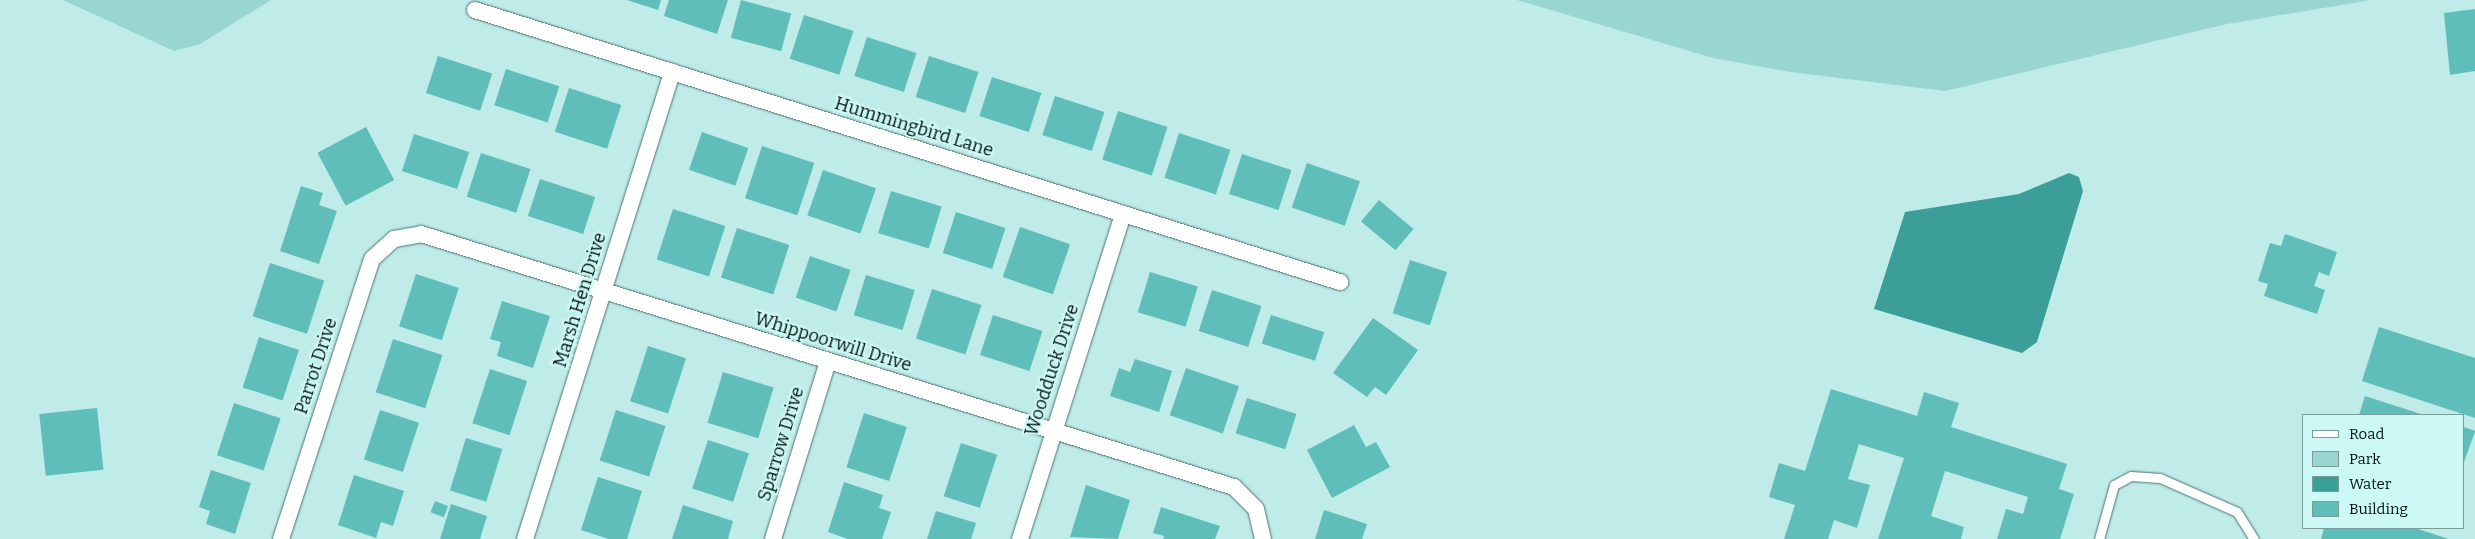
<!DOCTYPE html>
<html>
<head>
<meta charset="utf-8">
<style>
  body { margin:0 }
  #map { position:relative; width:2475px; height:539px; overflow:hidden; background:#bfebe8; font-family:Bitter,serif }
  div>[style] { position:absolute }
  .green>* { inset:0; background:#99d5d1 }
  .water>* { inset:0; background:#3c9e99 }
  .building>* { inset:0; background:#5fbeb9; transform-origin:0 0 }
  .roads { filter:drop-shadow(0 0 1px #4c7572) drop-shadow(0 0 1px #4c7572) }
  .lane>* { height:9px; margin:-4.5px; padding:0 4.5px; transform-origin:4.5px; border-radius:4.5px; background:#fff }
  .street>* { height:16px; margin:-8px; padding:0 8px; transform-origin:8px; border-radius:8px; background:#fff }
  span { translate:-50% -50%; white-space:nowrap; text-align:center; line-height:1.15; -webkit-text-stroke:4px #ccf9f5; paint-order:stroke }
  .street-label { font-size:18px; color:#02100f }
  .legend { position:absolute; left:2302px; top:414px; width:162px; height:115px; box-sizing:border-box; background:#ccf9f5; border:1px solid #7b9c99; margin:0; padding:6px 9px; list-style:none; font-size:15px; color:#02100f }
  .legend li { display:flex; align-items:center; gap:10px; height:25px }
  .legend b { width:25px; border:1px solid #7b9c99 }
</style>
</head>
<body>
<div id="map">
  <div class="green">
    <i style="clip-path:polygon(63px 0,271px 0,200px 44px,174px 51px)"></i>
    <i style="clip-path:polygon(1517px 0,2371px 0,2227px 24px,1945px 91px,1791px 72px,1713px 58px)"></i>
  </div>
  <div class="water">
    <i style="clip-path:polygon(2069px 173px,2079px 177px,2083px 191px,2037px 342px,2022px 353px,1874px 309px,1905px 212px,2019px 194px)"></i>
  </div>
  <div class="building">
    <i style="clip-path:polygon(627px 0,661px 0,658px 10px)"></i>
    <i style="clip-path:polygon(669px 0,728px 0,717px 34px,664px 16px)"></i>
    <i style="left:741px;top:0;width:52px;height:39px;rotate:15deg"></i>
    <i style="clip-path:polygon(2475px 9px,2475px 71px,2450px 75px,2444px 13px)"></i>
    <i style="left:804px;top:15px;width:52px;height:46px;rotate:18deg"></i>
    <i style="left:867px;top:37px;width:52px;height:41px;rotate:18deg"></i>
    <i style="left:438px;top:56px;width:57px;height:39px;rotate:18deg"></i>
    <i style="left:929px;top:56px;width:52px;height:43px;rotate:18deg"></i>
    <i style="left:506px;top:69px;width:56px;height:38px;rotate:18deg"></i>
    <i style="left:992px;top:77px;width:52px;height:41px;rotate:18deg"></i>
    <i style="left:569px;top:88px;width:55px;height:46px;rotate:18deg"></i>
    <i style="left:1055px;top:96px;width:52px;height:41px;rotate:18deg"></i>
    <i style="left:1118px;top:111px;width:52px;height:51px;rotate:18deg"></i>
    <i style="left:366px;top:127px;width:60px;height:55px;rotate:62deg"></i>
    <i style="left:702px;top:132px;width:49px;height:40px;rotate:19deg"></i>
    <i style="left:1179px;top:133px;width:54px;height:47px;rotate:18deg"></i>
    <i style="left:414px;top:134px;width:58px;height:39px;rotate:18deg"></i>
    <i style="left:762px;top:146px;width:55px;height:55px;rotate:18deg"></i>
    <i style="left:481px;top:153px;width:52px;height:46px;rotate:18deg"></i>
    <i style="left:1242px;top:154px;width:52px;height:42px;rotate:18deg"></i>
    <i style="left:1307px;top:163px;width:56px;height:47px;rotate:19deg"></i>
    <i style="left:823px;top:170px;width:56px;height:48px;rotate:19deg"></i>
    <i style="left:540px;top:179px;width:58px;height:39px;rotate:18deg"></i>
    <i style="clip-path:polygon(301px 186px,323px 193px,319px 205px,337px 211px,319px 264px,280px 251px)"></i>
    <i style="left:891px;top:191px;width:53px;height:44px;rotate:17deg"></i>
    <i style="left:1379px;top:200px;width:45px;height:28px;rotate:40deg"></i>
    <i style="left:673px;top:209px;width:55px;height:53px;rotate:18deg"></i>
    <i style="left:956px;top:212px;width:52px;height:43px;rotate:18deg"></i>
    <i style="left:1020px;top:227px;width:53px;height:53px;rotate:19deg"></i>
    <i style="left:737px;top:228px;width:55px;height:52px;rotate:18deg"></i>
    <i style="clip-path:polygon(2285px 234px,2337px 252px,2329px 276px,2319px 272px,2314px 286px,2325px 290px,2317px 314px,2264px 296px,2268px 284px,2258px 281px,2270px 243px,2281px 246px)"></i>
    <i style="left:810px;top:256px;width:43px;height:44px;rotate:19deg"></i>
    <i style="left:1410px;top:260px;width:39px;height:56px;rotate:18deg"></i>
    <i style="left:270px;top:263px;width:57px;height:56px;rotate:18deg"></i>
    <i style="left:1150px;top:272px;width:50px;height:42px;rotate:17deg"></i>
    <i style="left:416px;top:274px;width:45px;height:55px;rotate:18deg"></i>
    <i style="left:866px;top:275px;width:51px;height:42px;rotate:17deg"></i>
    <i style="left:932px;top:289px;width:52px;height:52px;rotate:18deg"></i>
    <i style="left:1212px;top:290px;width:52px;height:43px;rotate:18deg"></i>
    <i style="clip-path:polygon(502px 301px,550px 316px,533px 368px,497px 356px,501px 342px,490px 339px)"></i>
    <i style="left:993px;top:315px;width:52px;height:42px;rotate:18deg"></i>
    <i style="left:1271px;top:315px;width:56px;height:30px;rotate:18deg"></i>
    <i style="clip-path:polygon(1373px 318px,1418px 350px,1386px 395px,1375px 387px,1367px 397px,1333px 373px)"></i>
    <i style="clip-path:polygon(2379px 327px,2475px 358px,2475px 418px,2362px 381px)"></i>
    <i style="left:259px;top:337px;width:42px;height:53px;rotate:18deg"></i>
    <i style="left:393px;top:339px;width:52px;height:56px;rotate:18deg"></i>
    <i style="left:648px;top:346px;width:40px;height:58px;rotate:18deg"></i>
    <i style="clip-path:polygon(1135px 359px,1172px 371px,1159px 412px,1110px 396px,1119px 368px,1130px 372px)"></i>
    <i style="left:1186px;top:368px;width:56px;height:50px;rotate:19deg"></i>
    <i style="left:490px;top:369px;width:39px;height:57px;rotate:18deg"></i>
    <i style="left:723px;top:372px;width:53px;height:53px;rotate:17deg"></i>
    <i style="clip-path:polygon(1831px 389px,1917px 416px,1924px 392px,1959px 403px,1951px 427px,2067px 464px,2059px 489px,2074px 494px,2060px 539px,1997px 539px,2006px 509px,2023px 514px,2028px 497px,1945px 471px,1931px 516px,1964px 527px,1961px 539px,1878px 539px,1904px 458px,1859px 444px,1848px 479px,1870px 485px,1857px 528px,1834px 520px,1828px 539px,1784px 539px,1795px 505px,1769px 497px,1779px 463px,1805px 471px)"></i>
    <i style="clip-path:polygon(2365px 396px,2424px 415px,2359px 415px)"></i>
    <i style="left:1247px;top:398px;width:52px;height:37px;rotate:18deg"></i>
    <i style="left:234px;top:403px;width:49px;height:55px;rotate:18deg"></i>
    <i style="left:97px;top:408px;width:62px;height:58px;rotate:84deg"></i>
    <i style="left:380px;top:410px;width:41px;height:52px;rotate:18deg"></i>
    <i style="left:616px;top:410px;width:52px;height:53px;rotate:18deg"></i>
    <i style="left:864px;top:413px;width:45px;height:57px;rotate:18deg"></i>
    <i style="clip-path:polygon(1354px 425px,1366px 447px,1376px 442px,1390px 467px,1332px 498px,1307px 450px)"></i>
    <i style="left:2464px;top:427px;width:12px;height:55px;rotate:20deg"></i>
    <i style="left:466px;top:438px;width:38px;height:55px;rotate:17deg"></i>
    <i style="left:708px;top:440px;width:43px;height:51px;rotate:18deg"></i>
    <i style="left:961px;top:443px;width:38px;height:56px;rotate:18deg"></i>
    <i style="clip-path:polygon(211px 470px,251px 483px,235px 534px,206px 524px,210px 511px,199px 507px)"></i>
    <i style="clip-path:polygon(354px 475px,404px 491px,393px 526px,381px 522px,376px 538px,338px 525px)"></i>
    <i style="clip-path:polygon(598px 477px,642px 491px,627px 539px,609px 539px,581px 530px)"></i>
    <i style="clip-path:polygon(844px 482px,883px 495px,879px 508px,891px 512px,882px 539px,848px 539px,828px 532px)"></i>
    <i style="clip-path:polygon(1086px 485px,1130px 500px,1118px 539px,1070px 537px)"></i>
    <i style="left:435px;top:501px;width:14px;height:12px;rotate:21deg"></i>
    <i style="clip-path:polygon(451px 504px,487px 516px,480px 539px,440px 539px)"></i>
    <i style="clip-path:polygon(683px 505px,733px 521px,728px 539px,672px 539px)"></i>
    <i style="clip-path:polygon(1161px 507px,1220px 526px,1215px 539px,1163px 539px,1164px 536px,1153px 533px)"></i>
    <i style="clip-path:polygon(1324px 510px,1367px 524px,1362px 539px,1315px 539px)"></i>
    <i style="clip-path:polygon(936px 511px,976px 523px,971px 539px,927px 539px)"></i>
    <i style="clip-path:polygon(2324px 528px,2415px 528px,2449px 539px,2321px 539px)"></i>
  </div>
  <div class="roads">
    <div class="lane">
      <i style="left:2099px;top:539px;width:56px;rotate:-74.5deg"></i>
      <i style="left:2114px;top:485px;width:19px;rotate:-28deg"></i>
      <i style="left:2131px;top:476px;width:29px;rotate:4deg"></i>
      <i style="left:2160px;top:478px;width:84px;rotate:23.8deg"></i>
      <i style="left:2237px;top:512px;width:32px;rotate:58deg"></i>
    </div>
    <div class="street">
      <i style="left:475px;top:10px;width:907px;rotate:17.46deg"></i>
      <i style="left:281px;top:539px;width:294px;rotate:-72deg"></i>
      <i style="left:372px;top:259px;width:30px;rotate:-42deg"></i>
      <i style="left:394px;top:239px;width:27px;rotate:-10deg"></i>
      <i style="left:421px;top:234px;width:851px;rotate:17.29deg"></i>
      <i style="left:1234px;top:487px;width:31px;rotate:45deg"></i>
      <i style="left:1256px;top:509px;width:31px;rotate:77deg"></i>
      <i style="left:525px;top:539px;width:490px;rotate:-72.5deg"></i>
      <i style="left:773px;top:539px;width:186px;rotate:-72.8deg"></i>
      <i style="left:1020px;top:539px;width:341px;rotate:-72.4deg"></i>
    </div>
  </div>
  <div class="street-label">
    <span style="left:914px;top:127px;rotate:17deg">Hummingbird Lane</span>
    <span style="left:580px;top:300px;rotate:-73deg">Marsh Hen Drive</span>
    <span style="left:833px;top:342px;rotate:17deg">Whippoorwill Drive</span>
    <span style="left:316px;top:366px;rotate:-72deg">Parrot Drive</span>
    <span style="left:1052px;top:370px;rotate:-72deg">Woodduck Drive</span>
    <span style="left:781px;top:444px;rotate:-73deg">Sparrow Drive</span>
  </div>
  <ul class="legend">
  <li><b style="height:6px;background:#fff"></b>Road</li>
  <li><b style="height:14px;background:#99d5d1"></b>Park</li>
  <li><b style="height:14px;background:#3c9e99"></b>Water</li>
  <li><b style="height:14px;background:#5fbeb9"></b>Building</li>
  </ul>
</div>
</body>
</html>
